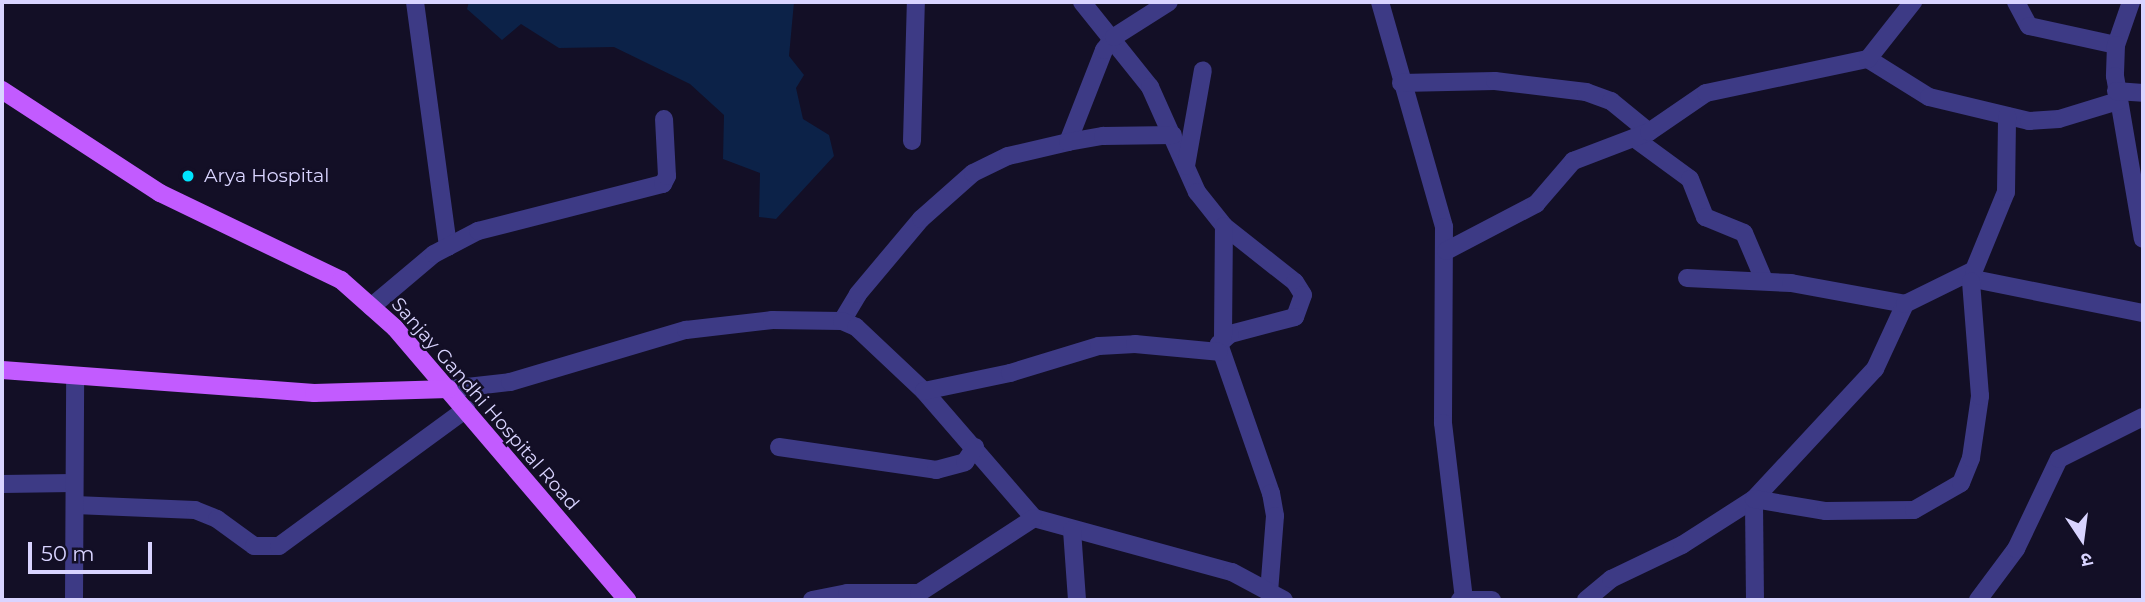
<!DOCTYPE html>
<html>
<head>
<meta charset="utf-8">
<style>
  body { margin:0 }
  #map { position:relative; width:2145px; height:602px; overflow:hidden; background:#130f26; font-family:Montserrat,"Noto Sans Devanagari",sans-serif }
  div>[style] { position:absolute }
  .water>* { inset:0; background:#0c2248 }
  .minor>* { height:18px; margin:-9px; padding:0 9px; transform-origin:9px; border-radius:9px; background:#3d3a85 }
  .major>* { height:18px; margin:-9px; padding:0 9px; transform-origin:9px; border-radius:9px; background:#c25bff }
  .dots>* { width:19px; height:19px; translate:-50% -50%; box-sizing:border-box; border:4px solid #130f26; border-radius:50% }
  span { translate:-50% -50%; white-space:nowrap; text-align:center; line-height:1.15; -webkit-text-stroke:5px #130f26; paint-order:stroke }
  .poi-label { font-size:19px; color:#d9d4ff }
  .left { translate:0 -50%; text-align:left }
  .street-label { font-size:19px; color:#d9d4ff }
  .frame { position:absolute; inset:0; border:4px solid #d9d4ff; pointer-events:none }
  .north { position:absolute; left:2047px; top:504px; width:70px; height:70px; -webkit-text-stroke:5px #130f26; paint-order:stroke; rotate:167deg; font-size:19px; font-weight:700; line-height:28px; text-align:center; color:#d9d4ff }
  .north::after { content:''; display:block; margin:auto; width:24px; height:32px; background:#d9d4ff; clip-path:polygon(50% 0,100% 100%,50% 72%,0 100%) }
  .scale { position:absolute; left:28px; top:542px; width:124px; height:32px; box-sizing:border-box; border:4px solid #d9d4ff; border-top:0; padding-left:9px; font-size:21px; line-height:24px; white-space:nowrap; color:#d9d4ff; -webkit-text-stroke:5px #130f26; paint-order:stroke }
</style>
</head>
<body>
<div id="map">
  <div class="water">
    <i style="clip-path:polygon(469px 2px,794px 2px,789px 56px,804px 75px,796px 88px,803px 119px,829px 135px,834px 156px,776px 219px,759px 217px,760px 173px,723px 159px,724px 115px,690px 84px,614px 47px,559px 48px,521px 24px,502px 40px,467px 9px)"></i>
  </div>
  <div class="minor">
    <i style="left:415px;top:2px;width:247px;rotate:82.3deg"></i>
    <i style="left:1082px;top:2px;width:109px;rotate:51.3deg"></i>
    <i style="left:1150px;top:87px;width:115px;rotate:65.9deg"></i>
    <i style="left:1197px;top:192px;width:43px;rotate:51.5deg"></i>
    <i style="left:1224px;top:226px;width:90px;rotate:38.3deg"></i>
    <i style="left:1295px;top:282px;width:15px;rotate:58deg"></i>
    <i style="left:1303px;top:295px;width:23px;rotate:110deg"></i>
    <i style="left:1295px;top:317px;width:67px;rotate:165.3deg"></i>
    <i style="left:1230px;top:334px;width:15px;rotate:138deg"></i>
    <i style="left:1219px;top:344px;width:158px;rotate:70.8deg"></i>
    <i style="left:1271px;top:493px;width:23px;rotate:80deg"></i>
    <i style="left:1275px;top:516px;width:76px;rotate:94.5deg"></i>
    <i style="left:1380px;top:2px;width:234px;rotate:74.1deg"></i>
    <i style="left:1444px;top:227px;width:196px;rotate:90.3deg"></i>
    <i style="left:1443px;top:423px;width:178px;rotate:83.2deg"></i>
    <i style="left:2016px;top:2px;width:27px;rotate:62deg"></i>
    <i style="left:2029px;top:26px;width:89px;rotate:12.3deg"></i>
    <i style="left:2131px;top:2px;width:46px;rotate:109.2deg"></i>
    <i style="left:2116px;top:45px;width:31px;rotate:92deg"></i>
    <i style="left:2115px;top:76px;width:165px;rotate:80.3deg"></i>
    <i style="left:1868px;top:59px;width:72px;rotate:31.9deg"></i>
    <i style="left:1929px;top:97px;width:103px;rotate:13.5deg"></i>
    <i style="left:2029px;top:121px;width:30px;rotate:-4deg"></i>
    <i style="left:2059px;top:119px;width:62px;rotate:-17deg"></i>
    <i style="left:1401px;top:83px;width:94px;rotate:-1.2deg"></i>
    <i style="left:1495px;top:81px;width:92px;rotate:6.9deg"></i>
    <i style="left:1586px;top:92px;width:27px;rotate:20deg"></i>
    <i style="left:1611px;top:101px;width:49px;rotate:39.2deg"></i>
    <i style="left:2116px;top:91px;width:27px;rotate:4deg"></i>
    <i style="left:1634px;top:138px;width:69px;rotate:36.2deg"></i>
    <i style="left:1690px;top:179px;width:41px;rotate:68.5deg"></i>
    <i style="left:1705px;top:217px;width:42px;rotate:22.3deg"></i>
    <i style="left:1744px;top:233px;width:51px;rotate:66.9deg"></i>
    <i style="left:912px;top:141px;width:139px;rotate:-88.4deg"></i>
    <i style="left:1068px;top:142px;width:99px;rotate:-68.6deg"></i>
    <i style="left:1104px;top:50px;width:16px;rotate:-52deg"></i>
    <i style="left:1114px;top:37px;width:65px;rotate:-32.5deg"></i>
    <i style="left:1186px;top:166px;width:97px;rotate:-80deg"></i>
    <i style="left:1446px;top:251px;width:102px;rotate:-27.6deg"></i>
    <i style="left:1536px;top:204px;width:57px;rotate:-49.3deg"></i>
    <i style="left:1573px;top:161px;width:81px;rotate:-20.9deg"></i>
    <i style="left:1649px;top:132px;width:69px;rotate:-34.4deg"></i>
    <i style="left:1706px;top:93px;width:166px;rotate:-11.9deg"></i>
    <i style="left:1868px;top:59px;width:73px;rotate:-51.7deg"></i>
    <i style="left:1964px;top:277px;width:183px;rotate:11.4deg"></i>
    <i style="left:1687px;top:278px;width:104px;rotate:2.8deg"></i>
    <i style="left:1791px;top:283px;width:116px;rotate:10.4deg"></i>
    <i style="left:371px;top:307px;width:82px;rotate:-40.1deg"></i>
    <i style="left:434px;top:254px;width:50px;rotate:-27.6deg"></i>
    <i style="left:478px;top:231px;width:191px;rotate:-14.3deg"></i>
    <i style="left:663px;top:184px;width:9px;rotate:-63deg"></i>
    <i style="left:667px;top:176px;width:57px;rotate:-93deg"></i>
    <i style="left:842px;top:321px;width:31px;rotate:-59deg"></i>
    <i style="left:858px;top:294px;width:98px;rotate:-50deg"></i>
    <i style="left:921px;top:219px;width:69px;rotate:-41.5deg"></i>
    <i style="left:973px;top:173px;width:39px;rotate:-26deg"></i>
    <i style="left:1008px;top:156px;width:62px;rotate:-13.1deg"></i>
    <i style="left:1068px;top:142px;width:36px;rotate:-10deg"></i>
    <i style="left:1103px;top:136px;width:70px;rotate:-0.8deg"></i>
    <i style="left:1223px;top:337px;width:111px;rotate:-89.5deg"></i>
    <i style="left:449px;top:389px;width:61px;rotate:-6.5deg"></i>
    <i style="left:510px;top:382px;width:184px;rotate:-16.5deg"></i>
    <i style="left:686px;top:330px;width:87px;rotate:-6.6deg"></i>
    <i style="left:772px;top:320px;width:70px;rotate:0.8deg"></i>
    <i style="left:842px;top:321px;width:15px;rotate:23deg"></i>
    <i style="left:856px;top:327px;width:93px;rotate:43.3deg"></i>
    <i style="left:924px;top:391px;width:168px;rotate:49.1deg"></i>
    <i style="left:1034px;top:518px;width:205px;rotate:15.3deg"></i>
    <i style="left:1232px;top:572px;width:59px;rotate:28.3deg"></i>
    <i style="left:924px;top:391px;width:88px;rotate:-11.8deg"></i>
    <i style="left:1010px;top:373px;width:93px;rotate:-16.9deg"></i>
    <i style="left:1099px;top:346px;width:36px;rotate:-3deg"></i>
    <i style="left:1135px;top:344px;width:84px;rotate:5.4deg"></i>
    <i style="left:779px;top:447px;width:159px;rotate:8.3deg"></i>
    <i style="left:936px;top:470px;width:30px;rotate:-15deg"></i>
    <i style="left:965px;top:462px;width:18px;rotate:-56deg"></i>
    <i style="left:2px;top:484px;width:71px;rotate:-0.8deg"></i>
    <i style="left:75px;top:505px;width:120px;rotate:2.4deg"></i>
    <i style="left:195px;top:510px;width:24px;rotate:22deg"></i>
    <i style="left:217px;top:519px;width:46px;rotate:36.1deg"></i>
    <i style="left:254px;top:546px;width:25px"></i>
    <i style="left:279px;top:546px;width:232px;rotate:-36.2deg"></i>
    <i style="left:1072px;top:530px;width:70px;rotate:85.9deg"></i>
    <i style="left:74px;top:600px;width:224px;rotate:-89.7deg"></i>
    <i style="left:812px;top:600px;width:36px;rotate:-11deg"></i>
    <i style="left:847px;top:593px;width:72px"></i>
    <i style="left:919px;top:593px;width:137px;rotate:-33.1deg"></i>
    <i style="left:1460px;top:600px;width:32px"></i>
    <i style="left:1586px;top:600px;width:33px;rotate:-40deg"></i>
    <i style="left:1611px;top:579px;width:79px;rotate:-25.6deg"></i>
    <i style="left:1682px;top:545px;width:85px;rotate:-32.6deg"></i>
    <i style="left:1754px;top:499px;width:178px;rotate:-47.1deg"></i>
    <i style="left:1875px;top:369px;width:72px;rotate:-65.2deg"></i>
    <i style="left:1905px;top:304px;width:77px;rotate:-26.2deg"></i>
    <i style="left:1974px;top:270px;width:84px;rotate:-67.7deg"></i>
    <i style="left:2006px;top:192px;width:76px;rotate:-89.2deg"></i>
    <i style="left:1755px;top:600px;width:101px;rotate:-90.6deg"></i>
    <i style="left:1754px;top:499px;width:73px;rotate:9.5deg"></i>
    <i style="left:1826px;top:511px;width:88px;rotate:-0.7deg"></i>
    <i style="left:1914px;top:510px;width:54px;rotate:-29.9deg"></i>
    <i style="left:1961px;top:483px;width:27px;rotate:-68deg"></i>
    <i style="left:1971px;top:458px;width:63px;rotate:-81.7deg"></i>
    <i style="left:1980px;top:396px;width:115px;rotate:-94.5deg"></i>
    <i style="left:1978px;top:600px;width:64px;rotate:-53.3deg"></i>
    <i style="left:2016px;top:549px;width:100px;rotate:-64.5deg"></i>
    <i style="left:2059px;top:459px;width:94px;rotate:-26.6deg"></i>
  </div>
  <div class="major">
    <i style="left:2px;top:90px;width:189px;rotate:33.1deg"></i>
    <i style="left:160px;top:193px;width:201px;rotate:25.7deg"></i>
    <i style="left:341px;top:280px;width:72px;rotate:41.6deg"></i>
    <i style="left:395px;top:328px;width:358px;rotate:49.5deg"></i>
    <i style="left:2px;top:370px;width:313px;rotate:4.2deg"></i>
    <i style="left:314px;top:393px;width:135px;rotate:-1.7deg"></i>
  </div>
  <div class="dots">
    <i style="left:188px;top:176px;background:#00e5ff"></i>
  </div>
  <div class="poi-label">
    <span class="left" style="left:204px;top:176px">Arya Hospital</span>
  </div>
  <div class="street-label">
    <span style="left:485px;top:404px;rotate:49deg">Sanjay Gandhi Hospital Road</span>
  </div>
  <div class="frame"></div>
  <div class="north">उ</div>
  <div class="scale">50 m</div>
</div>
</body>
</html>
